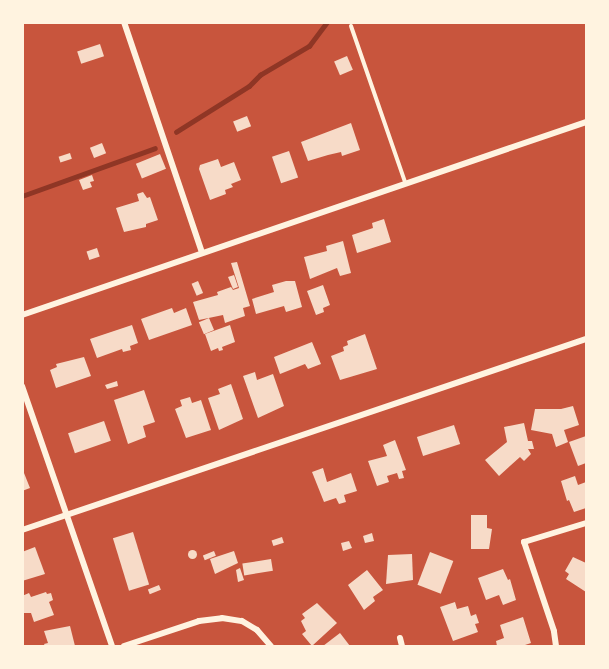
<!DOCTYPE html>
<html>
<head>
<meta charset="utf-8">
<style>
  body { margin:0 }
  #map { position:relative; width:609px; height:669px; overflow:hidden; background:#c8553d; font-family:"Public Sans",sans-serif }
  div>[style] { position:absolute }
  .stream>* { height:4.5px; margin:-2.25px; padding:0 2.25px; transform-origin:2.25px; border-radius:2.25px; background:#8f3625 }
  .building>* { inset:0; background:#f7dbc8; transform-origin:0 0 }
  .round { border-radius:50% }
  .service>* { height:4px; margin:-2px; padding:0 2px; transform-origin:2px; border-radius:2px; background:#fff3e0 }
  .minor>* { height:6px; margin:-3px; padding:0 3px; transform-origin:3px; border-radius:3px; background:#fff3e0 }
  span { translate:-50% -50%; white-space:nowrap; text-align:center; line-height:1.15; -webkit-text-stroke:6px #fff3e0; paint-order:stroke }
  .frame { position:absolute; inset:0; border:24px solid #fff3e0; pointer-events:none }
</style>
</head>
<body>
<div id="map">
  <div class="stream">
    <i style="left:176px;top:132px;width:86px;rotate:-32.2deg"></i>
    <i style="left:249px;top:86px;width:16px;rotate:-45deg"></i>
    <i style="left:260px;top:75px;width:57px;rotate:-30.6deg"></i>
    <i style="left:309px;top:46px;width:30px;rotate:-53deg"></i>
    <i style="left:22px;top:196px;width:141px;rotate:-19.8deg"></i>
  </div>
  <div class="building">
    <i style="left:100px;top:44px;width:13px;height:24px;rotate:72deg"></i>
    <i style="left:347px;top:56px;width:15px;height:14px;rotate:67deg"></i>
    <i style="left:247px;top:116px;width:11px;height:15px;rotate:68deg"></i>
    <i style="clip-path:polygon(351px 123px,360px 150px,342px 156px,341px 152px,328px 155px,308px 161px,301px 142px)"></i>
    <i style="left:102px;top:143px;width:11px;height:13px;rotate:68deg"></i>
    <i style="left:289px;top:151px;width:28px;height:18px;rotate:71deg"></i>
    <i style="left:70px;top:153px;width:6px;height:12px;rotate:72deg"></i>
    <i style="left:160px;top:154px;width:16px;height:26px;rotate:68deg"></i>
    <i style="clip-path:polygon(218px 159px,221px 167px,234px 162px,241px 180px,231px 184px,233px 187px,225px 190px,226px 194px,210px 200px,199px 169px,200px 165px)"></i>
    <i style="clip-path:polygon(92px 175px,94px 181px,90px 182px,92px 187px,83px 190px,79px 180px)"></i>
    <i style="clip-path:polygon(143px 192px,147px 198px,150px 197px,158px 220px,146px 224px,146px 227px,124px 232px,116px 208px,139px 201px,137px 194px)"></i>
    <i style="clip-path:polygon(384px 219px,391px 242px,357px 253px,352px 235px,373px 228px,372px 223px)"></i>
    <i style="clip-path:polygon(343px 241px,351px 273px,340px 276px,337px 268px,310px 279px,304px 257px,327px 251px,326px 246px)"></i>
    <i style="left:97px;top:248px;width:9px;height:11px;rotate:72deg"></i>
    <i style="clip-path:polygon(237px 262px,250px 306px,243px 308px,245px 316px,225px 323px,223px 315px,199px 320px,193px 302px,218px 295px,217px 292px,231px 287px,233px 290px,239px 288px,231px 263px)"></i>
    <i style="clip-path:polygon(234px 275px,238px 287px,233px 289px,228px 277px)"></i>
    <i style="left:198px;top:281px;width:13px;height:7px;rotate:67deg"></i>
    <i style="clip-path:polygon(286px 281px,295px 281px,302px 307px,286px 312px,284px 306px,256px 314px,252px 299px,274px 292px,272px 285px)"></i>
    <i style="clip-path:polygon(323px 285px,330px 305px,323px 308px,324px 312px,316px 315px,307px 291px)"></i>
    <i style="clip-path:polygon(172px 308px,174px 313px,186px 308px,192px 325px,149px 340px,141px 319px)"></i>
    <i style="left:209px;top:318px;width:13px;height:11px;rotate:67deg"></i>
    <i style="clip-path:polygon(132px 325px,138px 343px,130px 346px,131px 350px,123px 352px,122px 349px,97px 358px,90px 339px)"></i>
    <i style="clip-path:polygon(230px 325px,235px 342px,222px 347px,223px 350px,219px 351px,218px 348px,211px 351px,205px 334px)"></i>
    <i style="clip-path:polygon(365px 334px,377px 369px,340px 380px,331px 356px,344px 351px,343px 347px,348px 345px,347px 341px)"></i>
    <i style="clip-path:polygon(312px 342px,321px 364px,308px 369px,305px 364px,280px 374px,274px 357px)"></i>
    <i style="clip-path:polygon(84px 357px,91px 376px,56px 388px,50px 370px,57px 367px,56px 364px)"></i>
    <i style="clip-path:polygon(255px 372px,257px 380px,273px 374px,284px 406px,258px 418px,243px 376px)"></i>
    <i style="clip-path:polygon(117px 381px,118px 386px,107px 389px,105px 385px)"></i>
    <i style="clip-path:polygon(231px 384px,243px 419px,219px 430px,208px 398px,220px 394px,218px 389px)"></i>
    <i style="clip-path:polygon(144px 390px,155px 422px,143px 426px,146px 437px,128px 444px,114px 400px)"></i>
    <i style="clip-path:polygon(190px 397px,192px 403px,201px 400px,211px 430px,186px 438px,175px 409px,182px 406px,180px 400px)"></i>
    <i style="clip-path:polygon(573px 406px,579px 425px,564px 430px,568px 442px,556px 447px,552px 434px,531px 430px,535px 409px,561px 409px)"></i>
    <i style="left:104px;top:421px;width:21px;height:38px;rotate:71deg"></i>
    <i style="clip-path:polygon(524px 423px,528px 441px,532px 441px,534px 449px,528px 449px,531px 454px,524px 461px,520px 457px,499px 476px,485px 460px,507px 442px,504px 427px)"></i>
    <i style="left:454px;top:425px;width:20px;height:39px;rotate:72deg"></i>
    <i style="clip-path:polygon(586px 436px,586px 463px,578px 466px,569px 442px)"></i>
    <i style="clip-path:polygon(395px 440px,406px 470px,402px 471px,404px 478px,399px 479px,397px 473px,387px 476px,389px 482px,377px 486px,368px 461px,387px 456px,383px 445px)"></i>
    <i style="clip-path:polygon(22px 468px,30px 488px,22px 491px)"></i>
    <i style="clip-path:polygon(323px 468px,327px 482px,351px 473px,357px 491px,344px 495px,346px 502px,339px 504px,336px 498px,324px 502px,312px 472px)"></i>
    <i style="clip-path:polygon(575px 476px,578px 485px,586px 482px,586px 508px,574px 512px,569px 500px,567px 501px,561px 481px)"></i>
    <i style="clip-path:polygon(471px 515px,487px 515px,487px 528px,492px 529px,489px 549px,471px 549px)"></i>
    <i style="left:133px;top:532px;width:55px;height:21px;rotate:73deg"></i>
    <i style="clip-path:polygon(372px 533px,374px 541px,365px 543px,363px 536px)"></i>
    <i style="left:282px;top:537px;width:6px;height:11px;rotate:72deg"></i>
    <i style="clip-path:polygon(349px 541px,352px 548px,343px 551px,341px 543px)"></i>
    <i style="clip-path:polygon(35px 547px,45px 574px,22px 581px,22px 552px)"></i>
    <i class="round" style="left:187.5px;top:549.5px;width:9px;height:9px"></i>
    <i style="left:214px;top:551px;width:5px;height:12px;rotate:68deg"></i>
    <i style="clip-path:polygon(234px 551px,238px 563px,215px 574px,210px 559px)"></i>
    <i style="left:430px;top:552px;width:25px;height:35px;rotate:21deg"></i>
    <i style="clip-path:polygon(412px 554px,413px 580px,386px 584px,388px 555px)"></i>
    <i style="clip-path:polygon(573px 557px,586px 563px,586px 592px,566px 579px,569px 574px,565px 571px)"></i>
    <i style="left:271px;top:559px;width:12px;height:29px;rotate:81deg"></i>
    <i style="clip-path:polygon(240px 568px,244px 580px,238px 582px,236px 570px)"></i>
    <i style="clip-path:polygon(503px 569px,508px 580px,510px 579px,516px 600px,503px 605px,499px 595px,486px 600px,478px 578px)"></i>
    <i style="clip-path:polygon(367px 570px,383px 590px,373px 597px,375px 601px,364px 610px,348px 585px)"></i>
    <i style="left:159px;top:585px;width:5px;height:12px;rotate:68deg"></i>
    <i style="clip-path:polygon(46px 592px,47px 594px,51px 593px,53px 600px,49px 602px,54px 615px,34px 622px,31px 613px,22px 613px,22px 596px,29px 593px,31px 597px)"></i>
    <i style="clip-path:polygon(455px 602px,457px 609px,468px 606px,471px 616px,476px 614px,479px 623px,475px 624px,478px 632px,453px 641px,440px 607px)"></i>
    <i style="clip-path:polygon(317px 603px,337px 623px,312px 646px,302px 634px,306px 631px,301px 621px,305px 618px,302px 614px)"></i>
    <i style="clip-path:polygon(523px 617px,531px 643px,522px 646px,497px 646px,496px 641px,504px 638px,500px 625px)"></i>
    <i style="clip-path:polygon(70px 626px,75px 646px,45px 646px,44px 644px,48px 643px,44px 631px)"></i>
    <i style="clip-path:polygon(340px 633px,350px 646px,323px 646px)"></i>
  </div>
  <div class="service">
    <i style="left:351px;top:26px;width:165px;rotate:70.9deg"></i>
  </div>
  <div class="minor">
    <i style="left:124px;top:22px;width:243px;rotate:71.3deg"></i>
    <i style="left:22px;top:315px;width:596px;rotate:-18.89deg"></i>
    <i style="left:22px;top:386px;width:275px;rotate:70.9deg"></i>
    <i style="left:22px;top:530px;width:595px;rotate:-18.71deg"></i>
    <i style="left:400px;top:638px;width:8px;rotate:76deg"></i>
    <i style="left:124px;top:646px;width:79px;rotate:-18.4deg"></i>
    <i style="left:199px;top:621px;width:23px;rotate:-7deg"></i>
    <i style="left:222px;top:618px;width:20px;rotate:9deg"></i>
    <i style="left:242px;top:621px;width:17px;rotate:31deg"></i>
    <i style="left:257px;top:630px;width:21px;rotate:49deg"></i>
    <i style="left:556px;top:646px;width:15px;rotate:-98deg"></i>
    <i style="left:554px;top:631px;width:94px;rotate:-108.6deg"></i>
    <i style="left:524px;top:542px;width:65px;rotate:-17deg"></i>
  </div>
  <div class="frame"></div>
</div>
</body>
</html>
